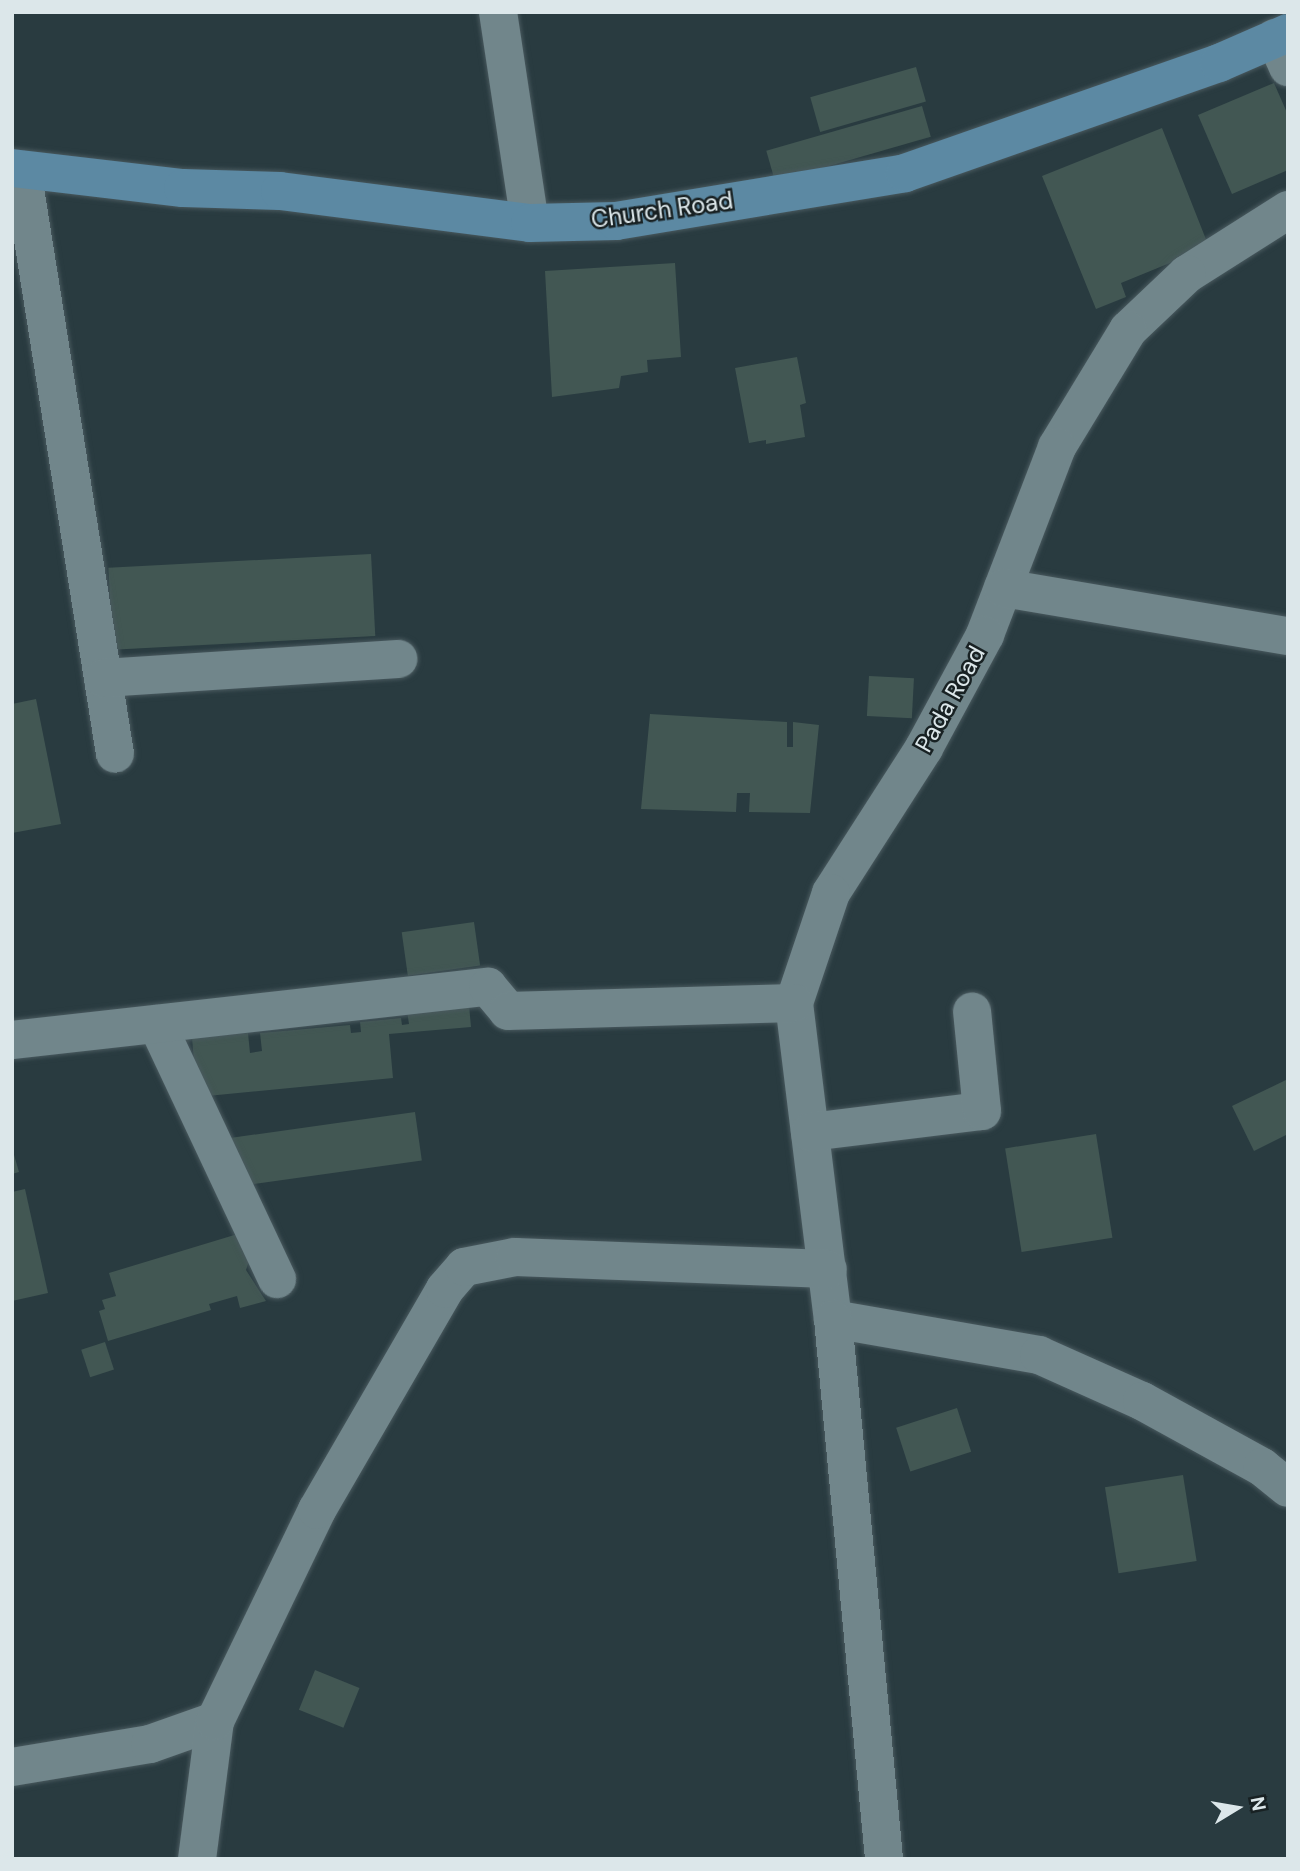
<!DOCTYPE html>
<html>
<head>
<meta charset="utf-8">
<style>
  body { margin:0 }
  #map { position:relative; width:1300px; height:1871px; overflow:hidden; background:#293b40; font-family:"DM Sans",sans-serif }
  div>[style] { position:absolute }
  .building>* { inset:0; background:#425753; transform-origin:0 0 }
  .roads { filter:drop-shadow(0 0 2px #49595e) drop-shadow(0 0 2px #49595e) }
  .street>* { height:38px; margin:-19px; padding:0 19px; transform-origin:19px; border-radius:19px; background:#71868b }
  .secondary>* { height:38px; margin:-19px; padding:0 19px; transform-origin:19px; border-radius:19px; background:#5c89a3 }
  span { translate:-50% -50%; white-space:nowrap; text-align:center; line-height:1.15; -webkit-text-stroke:5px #182123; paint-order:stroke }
  .street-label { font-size:24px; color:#dce7ea }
  .frame { position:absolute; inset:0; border:14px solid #dce7ea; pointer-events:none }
  .north { position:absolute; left:1202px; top:1773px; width:70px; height:70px; -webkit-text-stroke:5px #182123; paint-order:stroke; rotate:79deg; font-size:19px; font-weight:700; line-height:28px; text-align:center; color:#dce7ea }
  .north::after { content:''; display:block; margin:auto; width:24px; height:32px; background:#dce7ea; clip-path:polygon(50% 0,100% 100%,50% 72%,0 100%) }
</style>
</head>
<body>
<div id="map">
  <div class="building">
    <i style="left:916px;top:67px;width:36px;height:110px;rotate:74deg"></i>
    <i style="clip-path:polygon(1274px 83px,1288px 115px,1288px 170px,1232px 194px,1198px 115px)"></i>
    <i style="left:922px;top:106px;width:32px;height:162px;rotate:74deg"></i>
    <i style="clip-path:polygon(1162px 128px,1209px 247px,1121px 283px,1126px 297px,1096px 309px,1042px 176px)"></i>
    <i style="clip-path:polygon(675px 263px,681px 357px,647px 360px,648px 372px,621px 376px,619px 388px,552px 397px,545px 271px)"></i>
    <i style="clip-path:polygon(797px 357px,806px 403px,800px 405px,805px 437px,766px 444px,766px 440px,749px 443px,735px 368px)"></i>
    <i style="left:371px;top:554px;width:82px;height:263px;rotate:87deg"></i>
    <i style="left:869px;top:676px;width:45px;height:40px;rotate:3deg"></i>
    <i style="clip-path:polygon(36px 699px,61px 824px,12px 833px,12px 704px)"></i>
    <i style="clip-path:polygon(650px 714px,787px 722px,787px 747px,793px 747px,793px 722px,819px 725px,810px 813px,749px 812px,750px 793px,737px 793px,736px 812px,641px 809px)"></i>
    <i style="left:474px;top:922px;width:44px;height:73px;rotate:82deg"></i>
    <i style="clip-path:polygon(469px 1005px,471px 1027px,389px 1034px,393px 1078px,197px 1097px,192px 1038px,248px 1033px,250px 1053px,262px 1051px,260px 1033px,350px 1025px,351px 1033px,361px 1032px,360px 1022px,401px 1018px,402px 1025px,409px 1024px,407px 1011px)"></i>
    <i style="clip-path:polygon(1288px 1079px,1288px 1134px,1254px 1151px,1232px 1106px)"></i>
    <i style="left:415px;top:1112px;width:49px;height:192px;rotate:82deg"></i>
    <i style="left:1096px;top:1134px;width:105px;height:92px;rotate:81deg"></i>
    <i style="clip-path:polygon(12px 1148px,19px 1172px,12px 1174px)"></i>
    <i style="clip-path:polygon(25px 1189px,48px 1293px,12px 1301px,12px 1192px)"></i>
    <i style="clip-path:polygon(241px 1233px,249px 1261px,246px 1270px,266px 1301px,240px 1308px,237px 1296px,209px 1304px,211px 1310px,108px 1341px,99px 1311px,105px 1309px,102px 1300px,116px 1296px,109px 1273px)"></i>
    <i style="left:105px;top:1342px;width:29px;height:25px;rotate:72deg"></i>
    <i style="left:957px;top:1408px;width:46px;height:64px;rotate:72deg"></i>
    <i style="left:1183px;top:1475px;width:87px;height:79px;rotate:81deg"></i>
    <i style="left:315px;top:1670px;width:48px;height:43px;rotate:22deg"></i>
  </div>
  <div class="roads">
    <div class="street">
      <i style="left:498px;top:12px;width:213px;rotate:81.4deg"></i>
      <i style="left:1275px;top:38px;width:32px;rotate:66deg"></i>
      <i style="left:22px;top:170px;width:591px;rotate:80.95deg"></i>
      <i style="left:1288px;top:210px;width:120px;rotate:147.6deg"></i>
      <i style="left:1187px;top:274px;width:81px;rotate:136.5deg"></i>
      <i style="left:1128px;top:330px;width:137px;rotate:121.3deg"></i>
      <i style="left:1057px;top:447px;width:201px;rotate:111deg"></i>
      <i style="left:985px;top:635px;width:128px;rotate:118.4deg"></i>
      <i style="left:924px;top:748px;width:172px;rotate:122.7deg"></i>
      <i style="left:831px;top:893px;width:116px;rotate:108.6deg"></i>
      <i style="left:794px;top:1003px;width:318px;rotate:83deg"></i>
      <i style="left:833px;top:1319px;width:209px;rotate:9.9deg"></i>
      <i style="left:1039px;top:1355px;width:113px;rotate:24.1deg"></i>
      <i style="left:1142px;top:1401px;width:137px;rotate:28.8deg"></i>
      <i style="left:1262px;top:1467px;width:33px;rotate:39deg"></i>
      <i style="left:1003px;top:588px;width:289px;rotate:9.6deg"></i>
      <i style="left:103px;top:678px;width:296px;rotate:-3.7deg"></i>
      <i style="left:157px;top:1024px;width:282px;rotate:64.8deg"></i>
      <i style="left:12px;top:1040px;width:479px;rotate:-6.4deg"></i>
      <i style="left:488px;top:987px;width:31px;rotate:50deg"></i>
      <i style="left:508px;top:1011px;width:286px;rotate:-1.6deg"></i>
      <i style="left:810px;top:1132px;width:173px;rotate:-7deg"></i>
      <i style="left:982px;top:1111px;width:100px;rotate:-95.7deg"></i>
      <i style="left:833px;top:1319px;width:542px;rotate:84.6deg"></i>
      <i style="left:12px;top:1767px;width:140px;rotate:-9.5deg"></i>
      <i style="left:150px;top:1744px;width:69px;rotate:-19.5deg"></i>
      <i style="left:197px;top:1859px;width:139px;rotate:-82.6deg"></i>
      <i style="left:215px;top:1721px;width:234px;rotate:-64.2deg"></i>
      <i style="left:317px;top:1510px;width:255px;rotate:-59.9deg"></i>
      <i style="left:445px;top:1289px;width:29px;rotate:-49deg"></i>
      <i style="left:464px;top:1267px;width:52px;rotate:-11.1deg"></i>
      <i style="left:515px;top:1257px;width:313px;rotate:2.2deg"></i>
    </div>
    <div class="secondary">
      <i style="left:12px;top:168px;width:172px;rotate:6.7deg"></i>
      <i style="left:183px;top:188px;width:97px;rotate:1.8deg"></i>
      <i style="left:280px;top:191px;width:252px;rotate:7.3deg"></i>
      <i style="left:530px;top:223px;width:86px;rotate:-1.3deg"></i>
      <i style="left:616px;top:221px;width:293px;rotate:-9.4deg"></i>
      <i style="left:905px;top:173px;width:333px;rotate:-19.3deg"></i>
      <i style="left:1219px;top:63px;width:75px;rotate:-23.5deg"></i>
    </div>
  </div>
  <div class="street-label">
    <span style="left:662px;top:210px;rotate:-8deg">Church Road</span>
    <span style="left:950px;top:699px;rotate:-61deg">Pada Road</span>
  </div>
  <div class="frame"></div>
  <div class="north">N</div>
</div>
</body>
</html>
